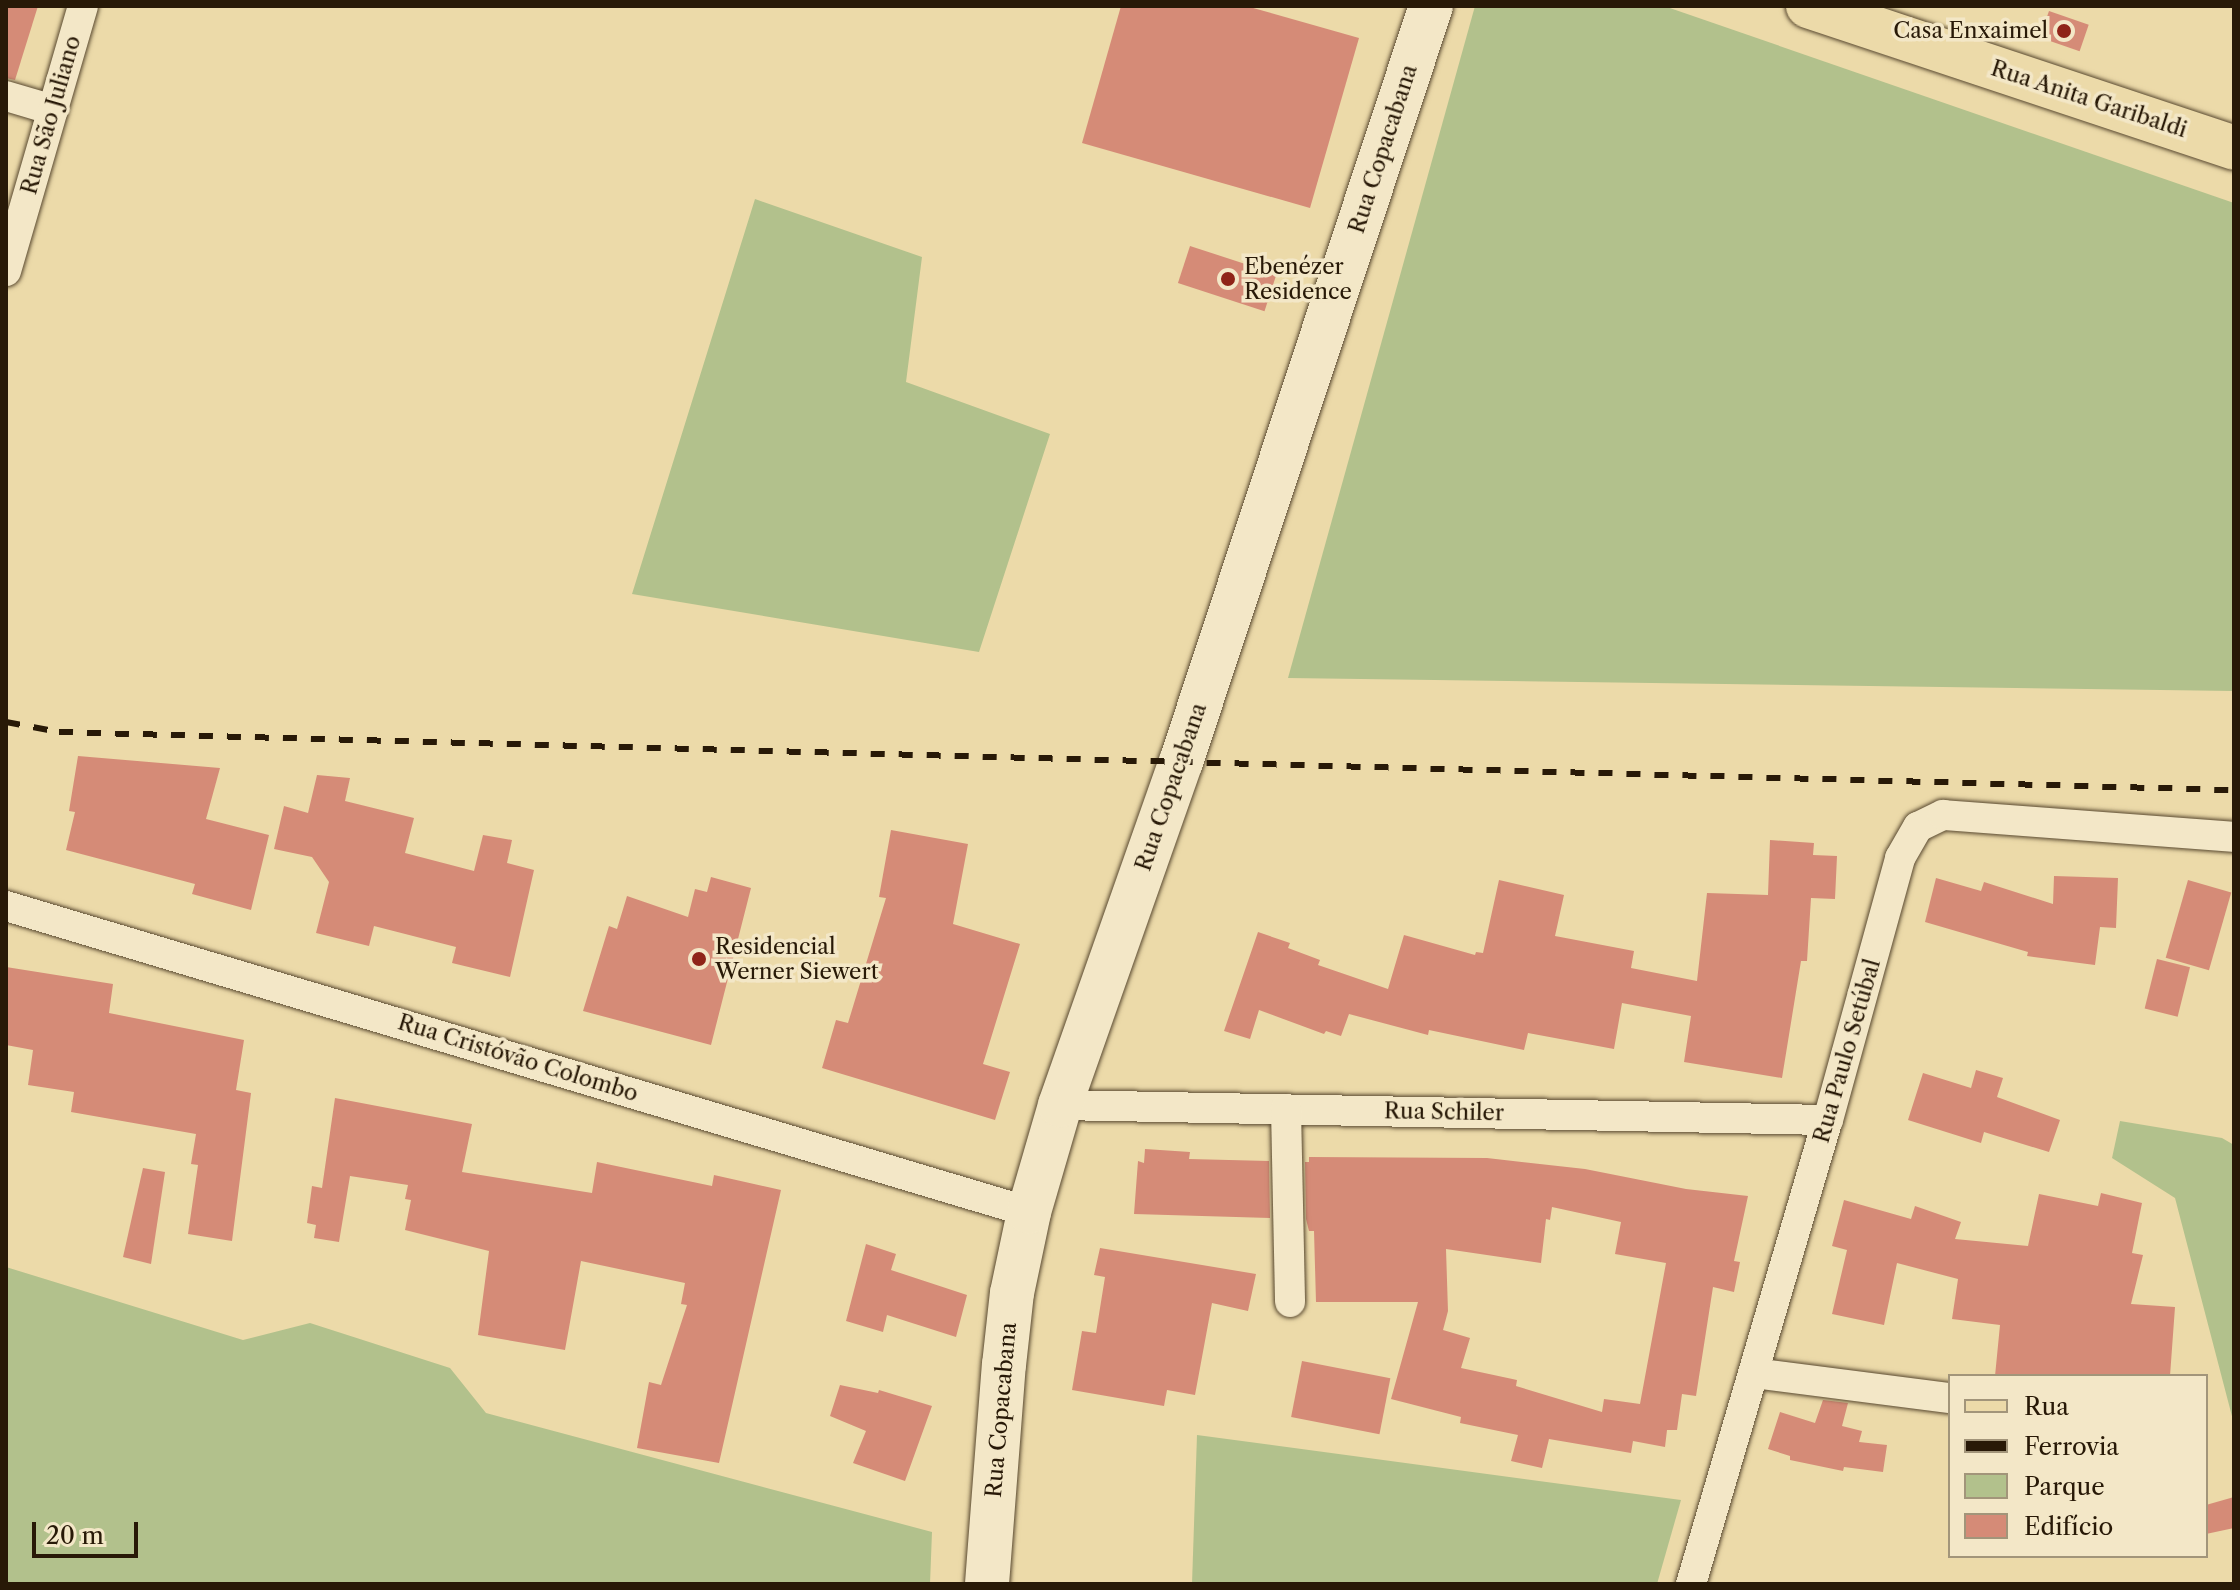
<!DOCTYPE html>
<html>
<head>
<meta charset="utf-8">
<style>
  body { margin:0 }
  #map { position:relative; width:2240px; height:1590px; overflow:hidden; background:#ecdaa9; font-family:"Libre Caslon Text",serif }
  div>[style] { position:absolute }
  .green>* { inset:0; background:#b2c18c }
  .building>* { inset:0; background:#d58b77; transform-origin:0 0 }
  .roads { filter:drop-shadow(0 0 2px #594930) drop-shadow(0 0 2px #594930) }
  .street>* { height:30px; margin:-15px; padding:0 15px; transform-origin:15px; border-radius:15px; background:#f3e7c7 }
  .secondary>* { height:44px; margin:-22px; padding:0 22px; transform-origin:22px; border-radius:22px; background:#f3e7c7 }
  .primary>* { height:44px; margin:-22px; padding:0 22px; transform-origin:22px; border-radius:22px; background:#ecdaa9 }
  .rail>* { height:6px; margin-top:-3px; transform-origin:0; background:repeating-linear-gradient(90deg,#281907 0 14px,transparent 0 28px) }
  .dots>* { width:22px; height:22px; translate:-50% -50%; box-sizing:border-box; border:4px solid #f3e7c7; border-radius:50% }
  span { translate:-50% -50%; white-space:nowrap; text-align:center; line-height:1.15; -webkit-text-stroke:7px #f3e7c7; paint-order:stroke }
  .poi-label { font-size:22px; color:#281907 }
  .right { translate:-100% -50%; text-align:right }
  .left { translate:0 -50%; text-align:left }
  .street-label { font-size:22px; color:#281907 }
  .frame { position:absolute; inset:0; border:8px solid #281907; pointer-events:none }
  .legend { position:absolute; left:1948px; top:1374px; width:260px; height:184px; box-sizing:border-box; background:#f3e7c7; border:2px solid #a2957a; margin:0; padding:10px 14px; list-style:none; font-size:24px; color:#281907 }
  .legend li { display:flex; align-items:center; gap:16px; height:40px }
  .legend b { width:40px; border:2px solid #a2957a }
  .scale { position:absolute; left:32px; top:1522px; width:106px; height:36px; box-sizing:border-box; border:4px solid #281907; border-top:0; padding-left:10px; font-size:24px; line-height:28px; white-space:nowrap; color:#281907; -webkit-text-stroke:6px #f3e7c7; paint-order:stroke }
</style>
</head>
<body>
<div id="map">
  <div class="green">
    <i style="clip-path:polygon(1475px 6px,1664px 6px,2234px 203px,2234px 691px,1288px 678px)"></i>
    <i style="clip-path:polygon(755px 199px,922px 257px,906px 382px,1050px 434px,979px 652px,632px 594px)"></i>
    <i style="clip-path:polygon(2120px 1121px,2222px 1138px,2234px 1145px,2234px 1424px,2175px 1198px,2112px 1158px)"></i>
    <i style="clip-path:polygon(6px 1267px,243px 1340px,310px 1323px,450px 1368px,486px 1413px,932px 1532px,930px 1584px,6px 1584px)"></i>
    <i style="clip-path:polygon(1197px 1435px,1681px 1500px,1657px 1584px,1192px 1584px)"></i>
  </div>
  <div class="building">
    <i style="clip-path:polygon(6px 6px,38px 6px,15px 80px,6px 78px)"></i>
    <i style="clip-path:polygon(1121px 6px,1246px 6px,1359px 38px,1310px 208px,1082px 143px)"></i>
    <i style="left:2049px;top:11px;width:42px;height:28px;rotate:19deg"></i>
    <i style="left:1190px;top:246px;width:91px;height:39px;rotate:18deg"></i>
    <i style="clip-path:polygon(78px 756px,220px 768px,206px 819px,269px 835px,251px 910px,192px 894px,195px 884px,66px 850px,75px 812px,69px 811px)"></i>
    <i style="clip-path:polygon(317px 775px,350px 778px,345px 801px,414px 818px,405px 853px,474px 871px,483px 835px,512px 840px,507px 863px,534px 870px,510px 977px,452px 963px,456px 947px,374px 926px,369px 946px,316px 933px,329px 882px,312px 857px,274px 849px,284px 806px,308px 813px)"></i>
    <i style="clip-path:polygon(891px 830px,968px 844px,953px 924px,1020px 944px,983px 1064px,1010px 1072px,995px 1120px,822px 1068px,836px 1020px,848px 1023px,886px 898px,879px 897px)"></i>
    <i style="clip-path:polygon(1770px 840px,1814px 843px,1813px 855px,1837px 856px,1835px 899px,1811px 898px,1807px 961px,1801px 961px,1782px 1078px,1684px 1062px,1691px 1016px,1622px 1003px,1614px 1049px,1528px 1033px,1524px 1050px,1429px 1030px,1428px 1035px,1349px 1014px,1341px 1036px,1326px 1031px,1324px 1034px,1259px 1010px,1250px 1039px,1224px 1031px,1258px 932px,1290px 943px,1288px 948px,1320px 960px,1318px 965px,1388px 989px,1404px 935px,1475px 955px,1476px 952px,1483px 953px,1499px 880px,1564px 895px,1555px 936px,1634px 951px,1631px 968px,1697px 981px,1707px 893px,1768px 895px)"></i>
    <i style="clip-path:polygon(2054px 876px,2118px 878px,2116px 928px,2100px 927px,2095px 965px,2027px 956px,2028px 952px,1925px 922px,1936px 878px,1981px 891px,1984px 882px,2053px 904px)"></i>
    <i style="clip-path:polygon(711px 877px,751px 888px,711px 1045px,583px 1011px,609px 926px,617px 929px,627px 896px,688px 917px,695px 889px,707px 892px)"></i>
    <i style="left:2188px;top:880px;width:45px;height:81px;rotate:16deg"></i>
    <i style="left:2157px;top:959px;width:34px;height:51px;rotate:14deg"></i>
    <i style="clip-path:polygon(6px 967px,113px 984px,109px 1013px,244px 1040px,236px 1090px,251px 1093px,232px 1241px,188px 1234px,198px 1165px,191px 1164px,196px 1134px,71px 1112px,74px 1092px,28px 1085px,33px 1050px,6px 1045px)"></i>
    <i style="clip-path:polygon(1976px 1070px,2003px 1078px,1997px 1097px,2060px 1120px,2049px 1152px,1984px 1132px,1981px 1143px,1908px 1120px,1923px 1073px,1971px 1088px)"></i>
    <i style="clip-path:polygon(335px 1098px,472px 1124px,462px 1172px,592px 1193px,597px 1162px,712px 1186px,714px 1175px,781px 1190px,719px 1463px,637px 1448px,649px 1382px,661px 1385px,687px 1305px,681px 1304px,685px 1283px,581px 1261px,565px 1350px,478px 1335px,489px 1251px,405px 1230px,411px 1200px,405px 1199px,408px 1185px,350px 1176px,339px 1242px,314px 1238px,316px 1225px,307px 1223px,312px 1186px,322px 1188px)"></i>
    <i style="clip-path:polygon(1145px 1149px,1190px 1152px,1189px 1159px,1269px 1161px,1270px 1218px,1134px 1214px,1138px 1161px,1144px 1163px)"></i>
    <i style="clip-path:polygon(evenodd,1309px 1157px,1487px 1158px,1585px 1169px,1686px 1189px,1748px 1196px,1734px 1261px,1740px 1262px,1734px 1292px,1713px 1287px,1696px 1396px,1682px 1394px,1677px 1430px,1667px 1430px,1665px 1447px,1633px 1441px,1631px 1453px,1549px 1439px,1542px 1468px,1511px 1461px,1518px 1435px,1460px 1423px,1461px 1417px,1391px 1399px,1418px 1302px,1316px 1302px,1314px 1231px,1309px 1231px,1306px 1219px,1305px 1162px,1309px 1162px,1309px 1157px,1552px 1207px,1621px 1222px,1615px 1254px,1666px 1263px,1640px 1404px,1604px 1399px,1602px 1412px,1516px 1386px,1517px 1380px,1461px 1368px,1470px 1338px,1443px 1330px,1448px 1311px,1446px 1249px,1541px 1263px,1546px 1219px,1550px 1220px,1552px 1207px)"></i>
    <i style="clip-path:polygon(143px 1168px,165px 1172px,151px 1264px,123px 1257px)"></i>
    <i style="clip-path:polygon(2101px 1193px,2142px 1203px,2132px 1253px,2143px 1255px,2131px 1304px,2175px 1307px,2170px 1376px,1995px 1376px,2000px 1325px,1952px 1319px,1958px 1279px,1897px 1263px,1884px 1325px,1832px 1314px,1847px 1250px,1832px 1246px,1844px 1200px,1911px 1219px,1915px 1206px,1961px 1222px,1955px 1239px,2028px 1246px,2039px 1194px,2098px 1206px)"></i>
    <i style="clip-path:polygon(866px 1244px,896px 1254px,891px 1270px,967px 1295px,956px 1337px,887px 1315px,883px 1332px,846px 1321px)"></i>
    <i style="clip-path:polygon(1100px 1248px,1256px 1274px,1248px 1311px,1212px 1303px,1195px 1395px,1167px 1390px,1164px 1406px,1072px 1390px,1082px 1331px,1096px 1333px,1105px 1277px,1094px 1275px)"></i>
    <i style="left:1302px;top:1361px;width:90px;height:57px;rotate:11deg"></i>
    <i style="clip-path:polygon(840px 1385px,878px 1393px,879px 1390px,932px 1406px,905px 1481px,853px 1463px,866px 1431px,830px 1416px)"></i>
    <i style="clip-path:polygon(1823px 1400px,1848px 1403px,1842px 1426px,1862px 1431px,1859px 1442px,1887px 1445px,1883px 1472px,1844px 1467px,1843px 1471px,1790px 1460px,1790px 1456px,1768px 1449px,1780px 1412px,1815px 1423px)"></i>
    <i style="clip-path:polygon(2234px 1497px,2234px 1528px,2206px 1534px,2206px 1505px)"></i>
  </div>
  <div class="roads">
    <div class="street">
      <i style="left:6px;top:96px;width:49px;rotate:16.6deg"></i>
      <i style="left:6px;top:271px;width:276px;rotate:-73.8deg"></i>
      <i style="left:6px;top:906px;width:1068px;rotate:16.65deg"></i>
      <i style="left:1060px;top:1105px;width:768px;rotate:1.12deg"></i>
      <i style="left:1286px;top:1109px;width:193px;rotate:88.8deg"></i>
      <i style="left:1754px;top:1373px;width:198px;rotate:7.3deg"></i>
      <i style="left:1691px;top:1584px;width:484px;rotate:-73.6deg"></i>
      <i style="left:1828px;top:1120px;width:272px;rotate:-74.6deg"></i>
      <i style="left:1900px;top:858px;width:36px;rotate:-60deg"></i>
      <i style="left:1918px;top:827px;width:28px;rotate:-26deg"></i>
      <i style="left:1943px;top:815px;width:292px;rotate:4.3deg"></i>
    </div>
    <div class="secondary">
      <i style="left:987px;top:1584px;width:220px;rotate:-85.6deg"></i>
      <i style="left:1004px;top:1365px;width:72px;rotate:-83.7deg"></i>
      <i style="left:1012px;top:1293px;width:83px;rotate:-78.1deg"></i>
      <i style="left:1029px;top:1212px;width:111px;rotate:-73.8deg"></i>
      <i style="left:1060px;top:1105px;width:364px;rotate:-70.6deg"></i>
      <i style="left:1181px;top:762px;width:796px;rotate:-71.7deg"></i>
    </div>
    <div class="primary">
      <i style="left:1808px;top:6px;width:449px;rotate:18.4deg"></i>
    </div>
  </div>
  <div class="rail">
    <i style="left:6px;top:722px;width:54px;rotate:10.7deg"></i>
    <i style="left:59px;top:732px;width:2176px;rotate:1.53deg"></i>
  </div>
  <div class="dots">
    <i style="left:2064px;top:31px;background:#8f2418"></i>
    <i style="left:1228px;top:279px;background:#8f2418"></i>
    <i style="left:699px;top:959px;background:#8f2418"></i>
  </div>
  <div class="poi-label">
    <span class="right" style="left:2048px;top:31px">Casa Enxaimel</span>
    <span class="left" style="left:1244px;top:279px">Ebenézer<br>Residence</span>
    <span class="left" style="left:715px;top:959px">Residencial<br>Werner Siewert</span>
  </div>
  <div class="street-label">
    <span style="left:2089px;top:99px;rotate:18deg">Rua Anita Garibaldi</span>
    <span style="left:51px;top:115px;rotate:-74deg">Rua São Juliano</span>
    <span style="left:1383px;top:149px;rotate:-72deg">Rua Copacabana</span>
    <span style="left:1171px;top:787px;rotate:-71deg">Rua Copacabana</span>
    <span style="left:1847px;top:1051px;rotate:-74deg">Rua Paulo Setúbal</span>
    <span style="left:518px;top:1058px;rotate:17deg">Rua Cristóvão Colombo</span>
    <span style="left:1444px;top:1112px;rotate:1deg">Rua Schiler</span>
    <span style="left:1001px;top:1410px;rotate:-85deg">Rua Copacabana</span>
  </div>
  <div class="frame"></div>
  <ul class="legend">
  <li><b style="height:10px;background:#ecdaa9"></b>Rua</li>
  <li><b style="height:10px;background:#281907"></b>Ferrovia</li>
  <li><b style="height:22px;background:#b2c18c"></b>Parque</li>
  <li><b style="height:22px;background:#d58b77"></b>Edifício</li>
  </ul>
  <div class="scale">20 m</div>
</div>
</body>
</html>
